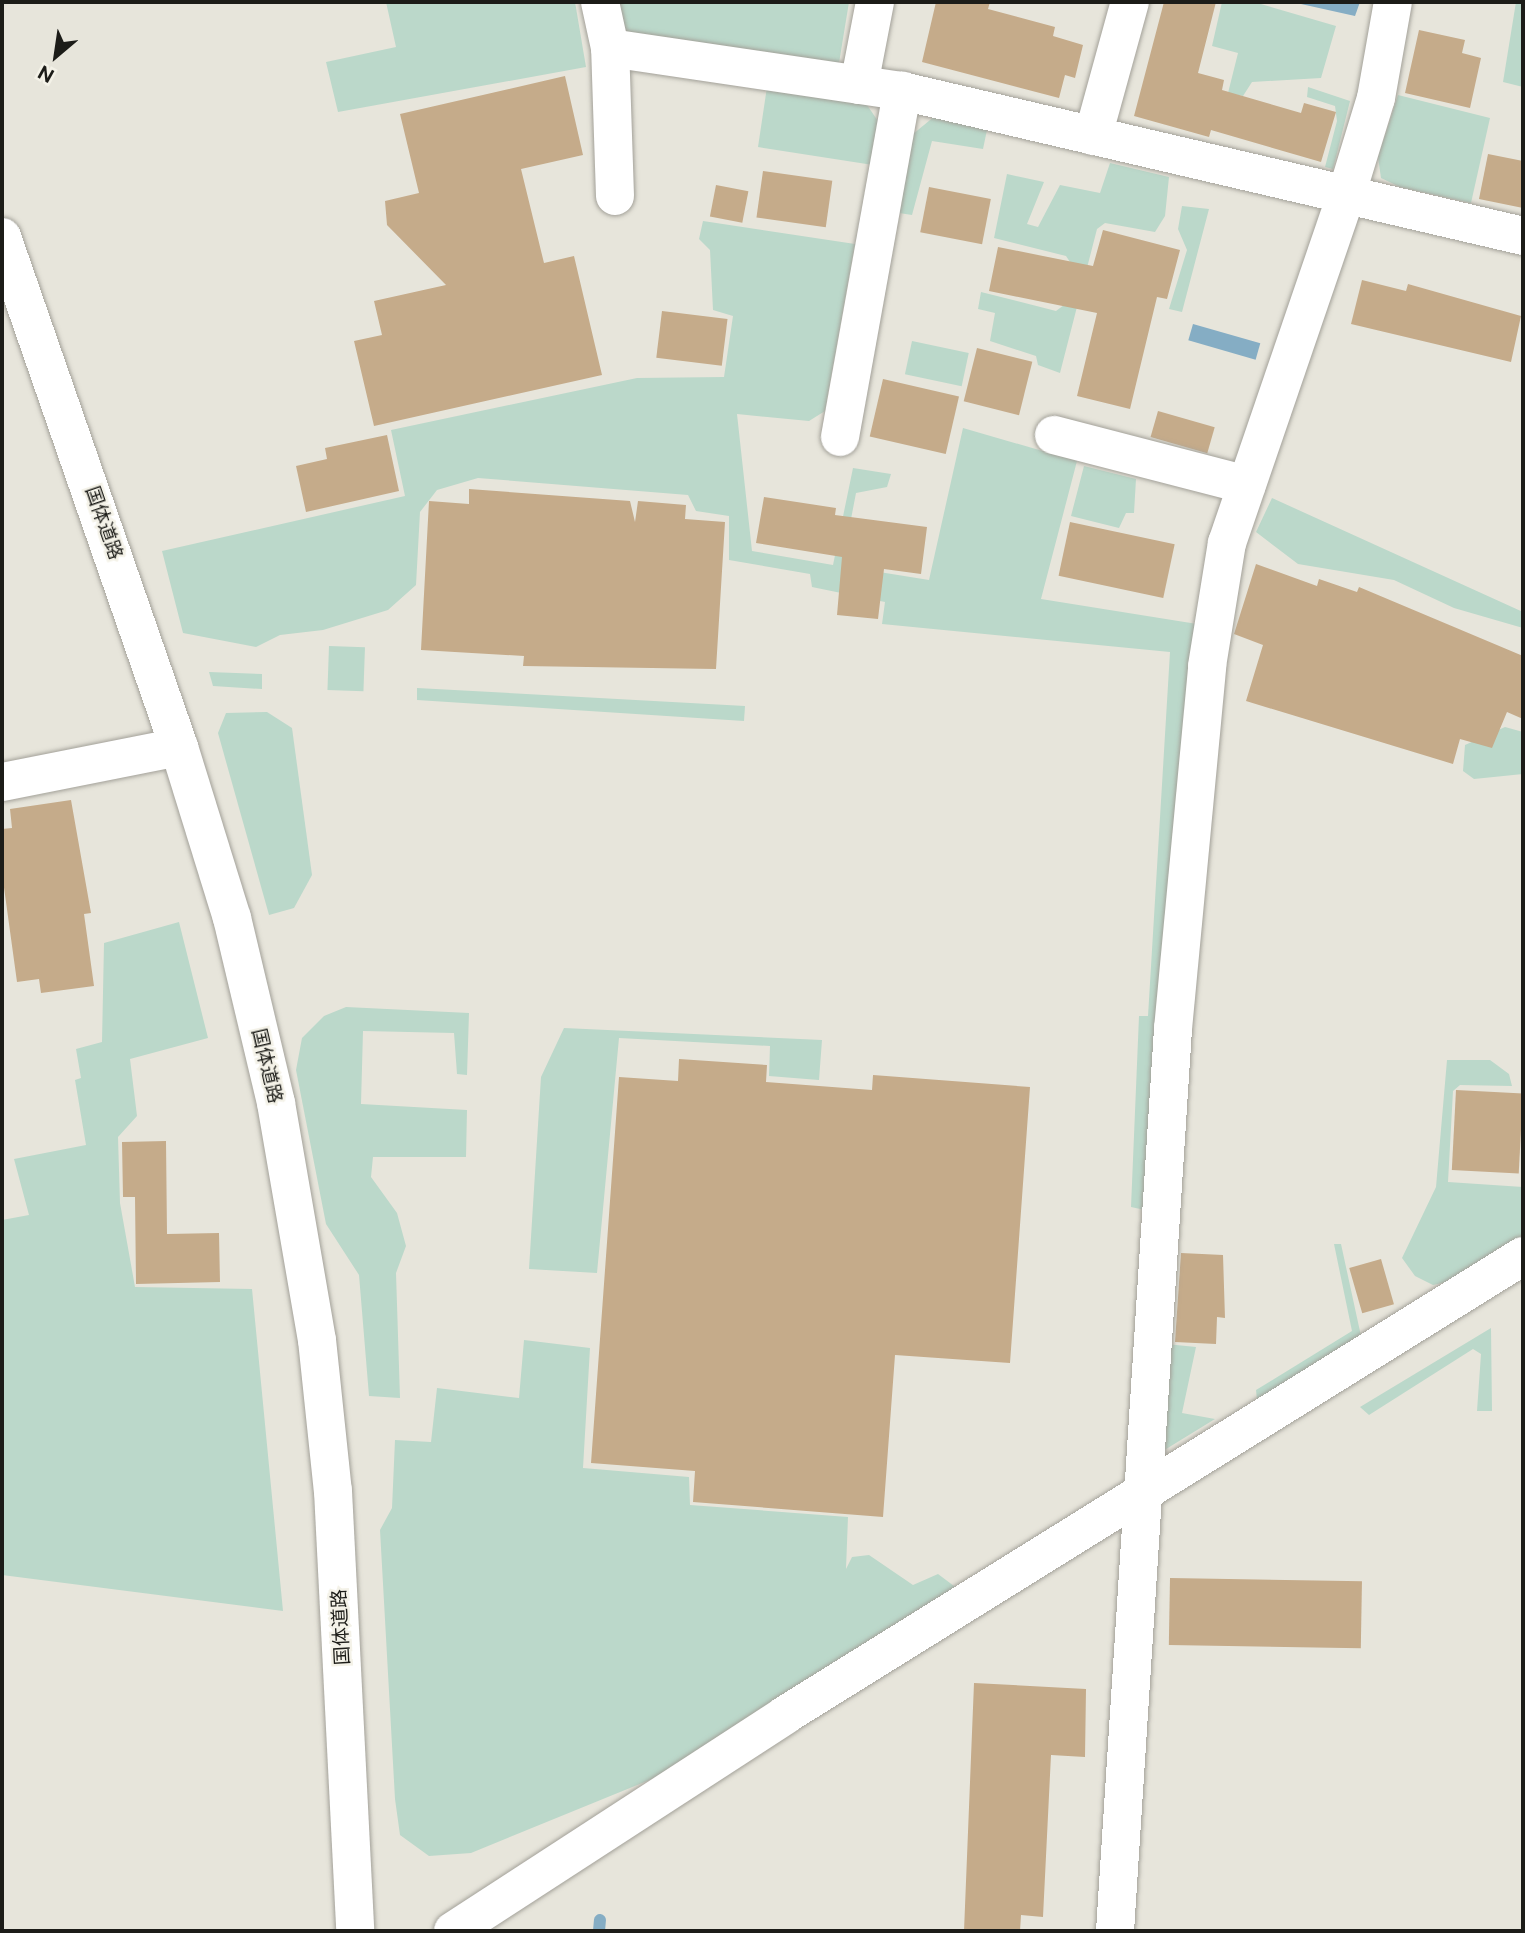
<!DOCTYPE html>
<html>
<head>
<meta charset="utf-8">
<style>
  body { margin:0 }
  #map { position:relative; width:1525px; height:1933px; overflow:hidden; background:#e7e5db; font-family:"Public Sans","Noto Sans JP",sans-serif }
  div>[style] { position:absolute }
  .green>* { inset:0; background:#bbd8ca; transform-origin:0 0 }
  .water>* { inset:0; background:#85adc4; transform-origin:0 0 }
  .stream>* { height:12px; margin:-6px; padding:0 6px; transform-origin:6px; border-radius:6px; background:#85adc4 }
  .building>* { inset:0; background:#c5ab8a; transform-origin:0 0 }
  .roads { filter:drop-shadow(0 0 2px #a3a199) drop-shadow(0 0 2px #a3a199) }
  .minor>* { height:38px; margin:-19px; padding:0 19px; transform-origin:19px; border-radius:19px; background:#fff }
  span { translate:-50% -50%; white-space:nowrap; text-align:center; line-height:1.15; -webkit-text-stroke:5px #f4f2e8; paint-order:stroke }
  .street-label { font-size:19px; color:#1c1c18 }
  .frame { position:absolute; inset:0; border:4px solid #1c1c18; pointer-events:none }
  .north { position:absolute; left:21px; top:21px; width:70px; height:70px; -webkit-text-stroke:5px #f4f2e8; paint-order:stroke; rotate:209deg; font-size:19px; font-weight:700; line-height:28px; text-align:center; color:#1c1c18 }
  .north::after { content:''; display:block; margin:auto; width:24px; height:32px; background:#1c1c18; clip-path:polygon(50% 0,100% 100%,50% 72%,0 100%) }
</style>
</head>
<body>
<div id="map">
  <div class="green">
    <i style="clip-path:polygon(386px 2px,575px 2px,586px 67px,338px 112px,326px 62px,396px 47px)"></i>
    <i style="clip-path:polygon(614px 2px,849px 2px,839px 63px,628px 34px,614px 21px)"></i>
    <i style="clip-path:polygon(1222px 2px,1254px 2px,1336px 26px,1321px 78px,1252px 82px,1243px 96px,1228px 93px,1238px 53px,1212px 46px)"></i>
    <i style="clip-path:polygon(1516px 2px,1523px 2px,1523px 87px,1503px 82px)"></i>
    <i style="clip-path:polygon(767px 87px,865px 102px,882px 127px,873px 165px,758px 147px)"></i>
    <i style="clip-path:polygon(1308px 87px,1350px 101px,1333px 169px,1325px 167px,1337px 121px,1335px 106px,1307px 97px)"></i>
    <i style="clip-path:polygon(1398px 95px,1490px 118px,1471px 203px,1400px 187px,1381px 178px,1378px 157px)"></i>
    <i style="clip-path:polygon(935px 116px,987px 130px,983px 149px,932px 141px,912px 215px,899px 213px,913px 134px)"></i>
    <i style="clip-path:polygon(1110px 163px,1169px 177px,1165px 216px,1155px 232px,1105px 223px,1097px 229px,1060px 373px,1038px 365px,1036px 356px,990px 341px,995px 313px,978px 309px,981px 292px,1056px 311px,1064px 305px,1072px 265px,1066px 256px,994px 238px,1007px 174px,1044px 182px,1027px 224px,1038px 227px,1060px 185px,1100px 193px)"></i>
    <i style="clip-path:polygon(1182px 206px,1209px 209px,1182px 312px,1169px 309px,1187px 250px,1178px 229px)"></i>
    <i style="clip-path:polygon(703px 221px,855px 244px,825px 411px,809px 421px,737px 414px,752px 551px,833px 565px,853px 468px,891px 474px,887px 487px,856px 493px,842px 566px,929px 580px,963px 428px,1077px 461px,1041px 599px,1197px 624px,1145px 1210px,1131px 1207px,1139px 1016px,1148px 1016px,1170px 652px,882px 624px,885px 602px,812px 587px,810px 574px,729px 560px,729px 516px,696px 511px,688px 495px,478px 478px,437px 490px,420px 512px,416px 585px,388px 610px,323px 630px,280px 635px,256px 647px,183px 633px,162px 551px,405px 496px,391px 430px,637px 378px,724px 377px,733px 316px,713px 310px,710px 250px,699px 239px)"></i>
    <i style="left:912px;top:341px;width:58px;height:34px;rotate:12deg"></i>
    <i style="clip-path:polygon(1084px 466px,1136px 479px,1134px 513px,1126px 513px,1119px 528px,1071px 516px)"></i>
    <i style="clip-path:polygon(1272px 498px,1523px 612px,1523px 628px,1454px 608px,1394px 580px,1298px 564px,1256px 532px)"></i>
    <i style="left:329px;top:646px;width:36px;height:44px;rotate:2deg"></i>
    <i style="clip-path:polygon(209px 672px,262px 674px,262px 689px,213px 686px)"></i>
    <i style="clip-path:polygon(417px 688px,745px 706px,744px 721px,417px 700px)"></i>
    <i style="clip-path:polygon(267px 712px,292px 728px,312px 875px,294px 908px,269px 915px,218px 733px,226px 713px)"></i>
    <i style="clip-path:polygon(1505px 727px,1523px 732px,1523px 774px,1474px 779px,1463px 771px,1465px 745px)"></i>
    <i style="clip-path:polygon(179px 922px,208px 1038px,130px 1059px,137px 1116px,118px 1137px,120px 1203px,135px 1287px,252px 1289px,283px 1611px,2px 1575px,2px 1220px,29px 1215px,14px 1159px,86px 1145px,75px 1080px,81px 1078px,76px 1049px,102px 1042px,104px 943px)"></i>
    <i style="clip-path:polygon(346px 1007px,469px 1013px,467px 1075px,457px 1074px,454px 1033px,363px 1031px,361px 1104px,467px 1110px,466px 1157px,373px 1157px,371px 1177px,397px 1213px,406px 1246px,396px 1273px,400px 1398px,369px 1396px,359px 1275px,326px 1224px,296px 1070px,302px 1038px,324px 1016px)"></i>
    <i style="clip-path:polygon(564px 1028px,822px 1040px,819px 1080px,769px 1076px,770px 1046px,619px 1038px,597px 1273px,529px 1269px,541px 1077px)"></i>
    <i style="clip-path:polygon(1447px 1060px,1490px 1060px,1509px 1074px,1512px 1086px,1460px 1085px,1453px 1091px,1448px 1182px,1523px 1187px,1523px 1239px,1456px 1280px,1433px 1285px,1415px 1276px,1402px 1258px,1436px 1187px)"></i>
    <i style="clip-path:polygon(1334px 1244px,1341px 1244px,1361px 1336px,1257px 1400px,1256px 1390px,1352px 1331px)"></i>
    <i style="clip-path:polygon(1491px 1328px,1492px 1411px,1477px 1411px,1481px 1354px,1473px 1349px,1369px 1415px,1360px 1407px)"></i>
    <i style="clip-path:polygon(524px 1340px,590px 1348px,583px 1468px,689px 1477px,690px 1505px,848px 1517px,846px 1569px,852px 1557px,869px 1555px,913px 1585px,938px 1574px,958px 1589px,652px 1779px,471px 1853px,429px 1856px,400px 1835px,395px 1799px,380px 1530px,392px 1508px,395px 1440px,431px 1442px,437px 1388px,519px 1398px)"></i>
    <i style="clip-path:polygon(1166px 1344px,1196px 1347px,1182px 1413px,1215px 1419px,1158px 1454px)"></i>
  </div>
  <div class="water">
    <i style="clip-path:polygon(1292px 2px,1360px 2px,1355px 16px)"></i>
    <i style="left:1193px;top:324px;width:70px;height:17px;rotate:16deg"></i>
  </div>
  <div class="stream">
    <i style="left:599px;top:1931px;width:11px;rotate:-85deg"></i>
  </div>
  <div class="building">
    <i style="clip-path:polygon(936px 2px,990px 2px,988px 9px,1055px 27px,1053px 36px,1083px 45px,1075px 78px,1065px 75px,1059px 98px,922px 62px)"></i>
    <i style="clip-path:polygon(1164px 2px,1216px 2px,1198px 73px,1224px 80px,1222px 90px,1301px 113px,1304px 103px,1336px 112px,1321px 162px,1211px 130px,1209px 137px,1134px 116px)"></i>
    <i style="clip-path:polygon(1419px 30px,1465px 40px,1462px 53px,1481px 58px,1470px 108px,1405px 93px)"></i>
    <i style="clip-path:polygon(565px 76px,583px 155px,521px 169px,544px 263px,574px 256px,602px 375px,374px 426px,354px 341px,382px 335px,374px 301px,446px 285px,387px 225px,385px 201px,419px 193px,400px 114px)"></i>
    <i style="clip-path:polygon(1488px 154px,1523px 161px,1523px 208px,1479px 199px)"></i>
    <i style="left:763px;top:171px;width:70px;height:47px;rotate:8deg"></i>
    <i style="left:716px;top:185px;width:33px;height:32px;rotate:11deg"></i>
    <i style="left:929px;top:187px;width:63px;height:46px;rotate:11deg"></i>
    <i style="clip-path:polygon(1103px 230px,1180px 250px,1167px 299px,1157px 297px,1130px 409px,1077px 396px,1097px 313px,989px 291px,998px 247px,1093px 266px)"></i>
    <i style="clip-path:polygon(1362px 280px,1406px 291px,1408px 284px,1521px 316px,1511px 362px,1351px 324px)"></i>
    <i style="left:662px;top:311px;width:66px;height:47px;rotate:7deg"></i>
    <i style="left:977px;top:348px;width:57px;height:55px;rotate:14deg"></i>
    <i style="left:883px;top:379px;width:78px;height:59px;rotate:13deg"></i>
    <i style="left:1158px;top:411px;width:59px;height:27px;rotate:16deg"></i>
    <i style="clip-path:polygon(387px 435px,399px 491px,306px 512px,296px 466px,327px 459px,325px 448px)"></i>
    <i style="clip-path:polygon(469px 489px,630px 501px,635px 522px,638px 501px,686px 505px,685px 519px,725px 522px,716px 669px,523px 666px,524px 656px,421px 650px,429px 501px,469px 504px)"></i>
    <i style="clip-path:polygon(764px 497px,836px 508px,835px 515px,927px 527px,921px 574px,884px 569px,878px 619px,837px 615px,842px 557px,756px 543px)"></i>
    <i style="left:1070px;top:522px;width:107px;height:55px;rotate:12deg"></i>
    <i style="clip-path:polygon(1256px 564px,1317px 586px,1319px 579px,1357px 592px,1359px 587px,1523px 656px,1523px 719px,1507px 712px,1492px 748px,1460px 739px,1453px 764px,1246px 701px,1263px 645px,1234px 634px)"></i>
    <i style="clip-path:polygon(71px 800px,91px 913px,84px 914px,94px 986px,41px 993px,39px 979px,17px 982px,2px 873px,2px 829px,12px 828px,10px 809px)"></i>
    <i style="clip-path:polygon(679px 1059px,767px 1065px,766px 1082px,872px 1090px,873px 1075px,1030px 1087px,1010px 1363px,895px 1355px,883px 1517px,693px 1502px,695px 1471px,591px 1463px,619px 1077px,678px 1081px)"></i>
    <i style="left:1456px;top:1090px;width:67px;height:80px;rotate:3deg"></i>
    <i style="clip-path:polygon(166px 1141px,167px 1234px,219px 1233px,220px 1282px,136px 1284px,135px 1197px,123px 1197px,122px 1142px)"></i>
    <i style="clip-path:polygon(1181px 1253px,1223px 1255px,1225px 1318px,1217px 1317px,1216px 1344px,1175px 1342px)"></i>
    <i style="left:1381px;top:1259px;width:47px;height:33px;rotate:74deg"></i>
    <i style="left:1170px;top:1578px;width:192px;height:67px;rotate:1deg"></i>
    <i style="clip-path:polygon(974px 1683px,1086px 1689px,1085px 1757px,1051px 1755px,1043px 1917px,1021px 1915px,1020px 1931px,964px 1931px)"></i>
  </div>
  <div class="roads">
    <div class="minor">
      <i style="left:600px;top:2px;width:47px;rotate:77.7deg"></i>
      <i style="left:859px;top:85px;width:85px;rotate:-79.1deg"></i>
      <i style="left:1093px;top:136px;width:139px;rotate:-74.6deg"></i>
      <i style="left:615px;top:196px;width:148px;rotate:-91.9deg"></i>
      <i style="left:610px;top:48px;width:295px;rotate:8.4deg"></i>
      <i style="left:902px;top:91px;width:638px;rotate:13.14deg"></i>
      <i style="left:2px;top:237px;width:540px;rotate:70.86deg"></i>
      <i style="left:179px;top:747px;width:179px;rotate:72.8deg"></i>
      <i style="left:232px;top:918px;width:190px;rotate:76.6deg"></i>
      <i style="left:276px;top:1103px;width:241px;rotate:80.2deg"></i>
      <i style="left:317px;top:1340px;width:152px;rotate:84deg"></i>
      <i style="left:333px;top:1491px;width:441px;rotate:87.1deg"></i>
      <i style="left:1054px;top:435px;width:199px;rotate:14.5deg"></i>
      <i style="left:840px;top:437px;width:352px;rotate:-79.8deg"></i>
      <i style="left:2px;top:782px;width:180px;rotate:-11.2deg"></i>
      <i style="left:453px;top:1931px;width:396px;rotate:-33deg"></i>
      <i style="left:785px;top:1715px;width:869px;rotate:-31.88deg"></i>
      <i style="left:1115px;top:1931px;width:904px;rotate:-86.32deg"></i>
      <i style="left:1173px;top:1029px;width:365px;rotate:-84.6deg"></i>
      <i style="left:1207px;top:666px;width:125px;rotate:-80.8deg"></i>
      <i style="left:1227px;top:543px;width:367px;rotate:-71.1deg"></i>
      <i style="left:1346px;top:196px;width:102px;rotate:-73deg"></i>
      <i style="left:1376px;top:98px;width:97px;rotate:-80deg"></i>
    </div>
  </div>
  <div class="street-label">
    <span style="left:104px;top:523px;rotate:71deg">国体道路</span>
    <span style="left:267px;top:1066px;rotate:77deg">国体道路</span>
    <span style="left:341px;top:1627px;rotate:-93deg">国体道路</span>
  </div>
  <div class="frame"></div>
  <div class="north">N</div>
</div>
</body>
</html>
